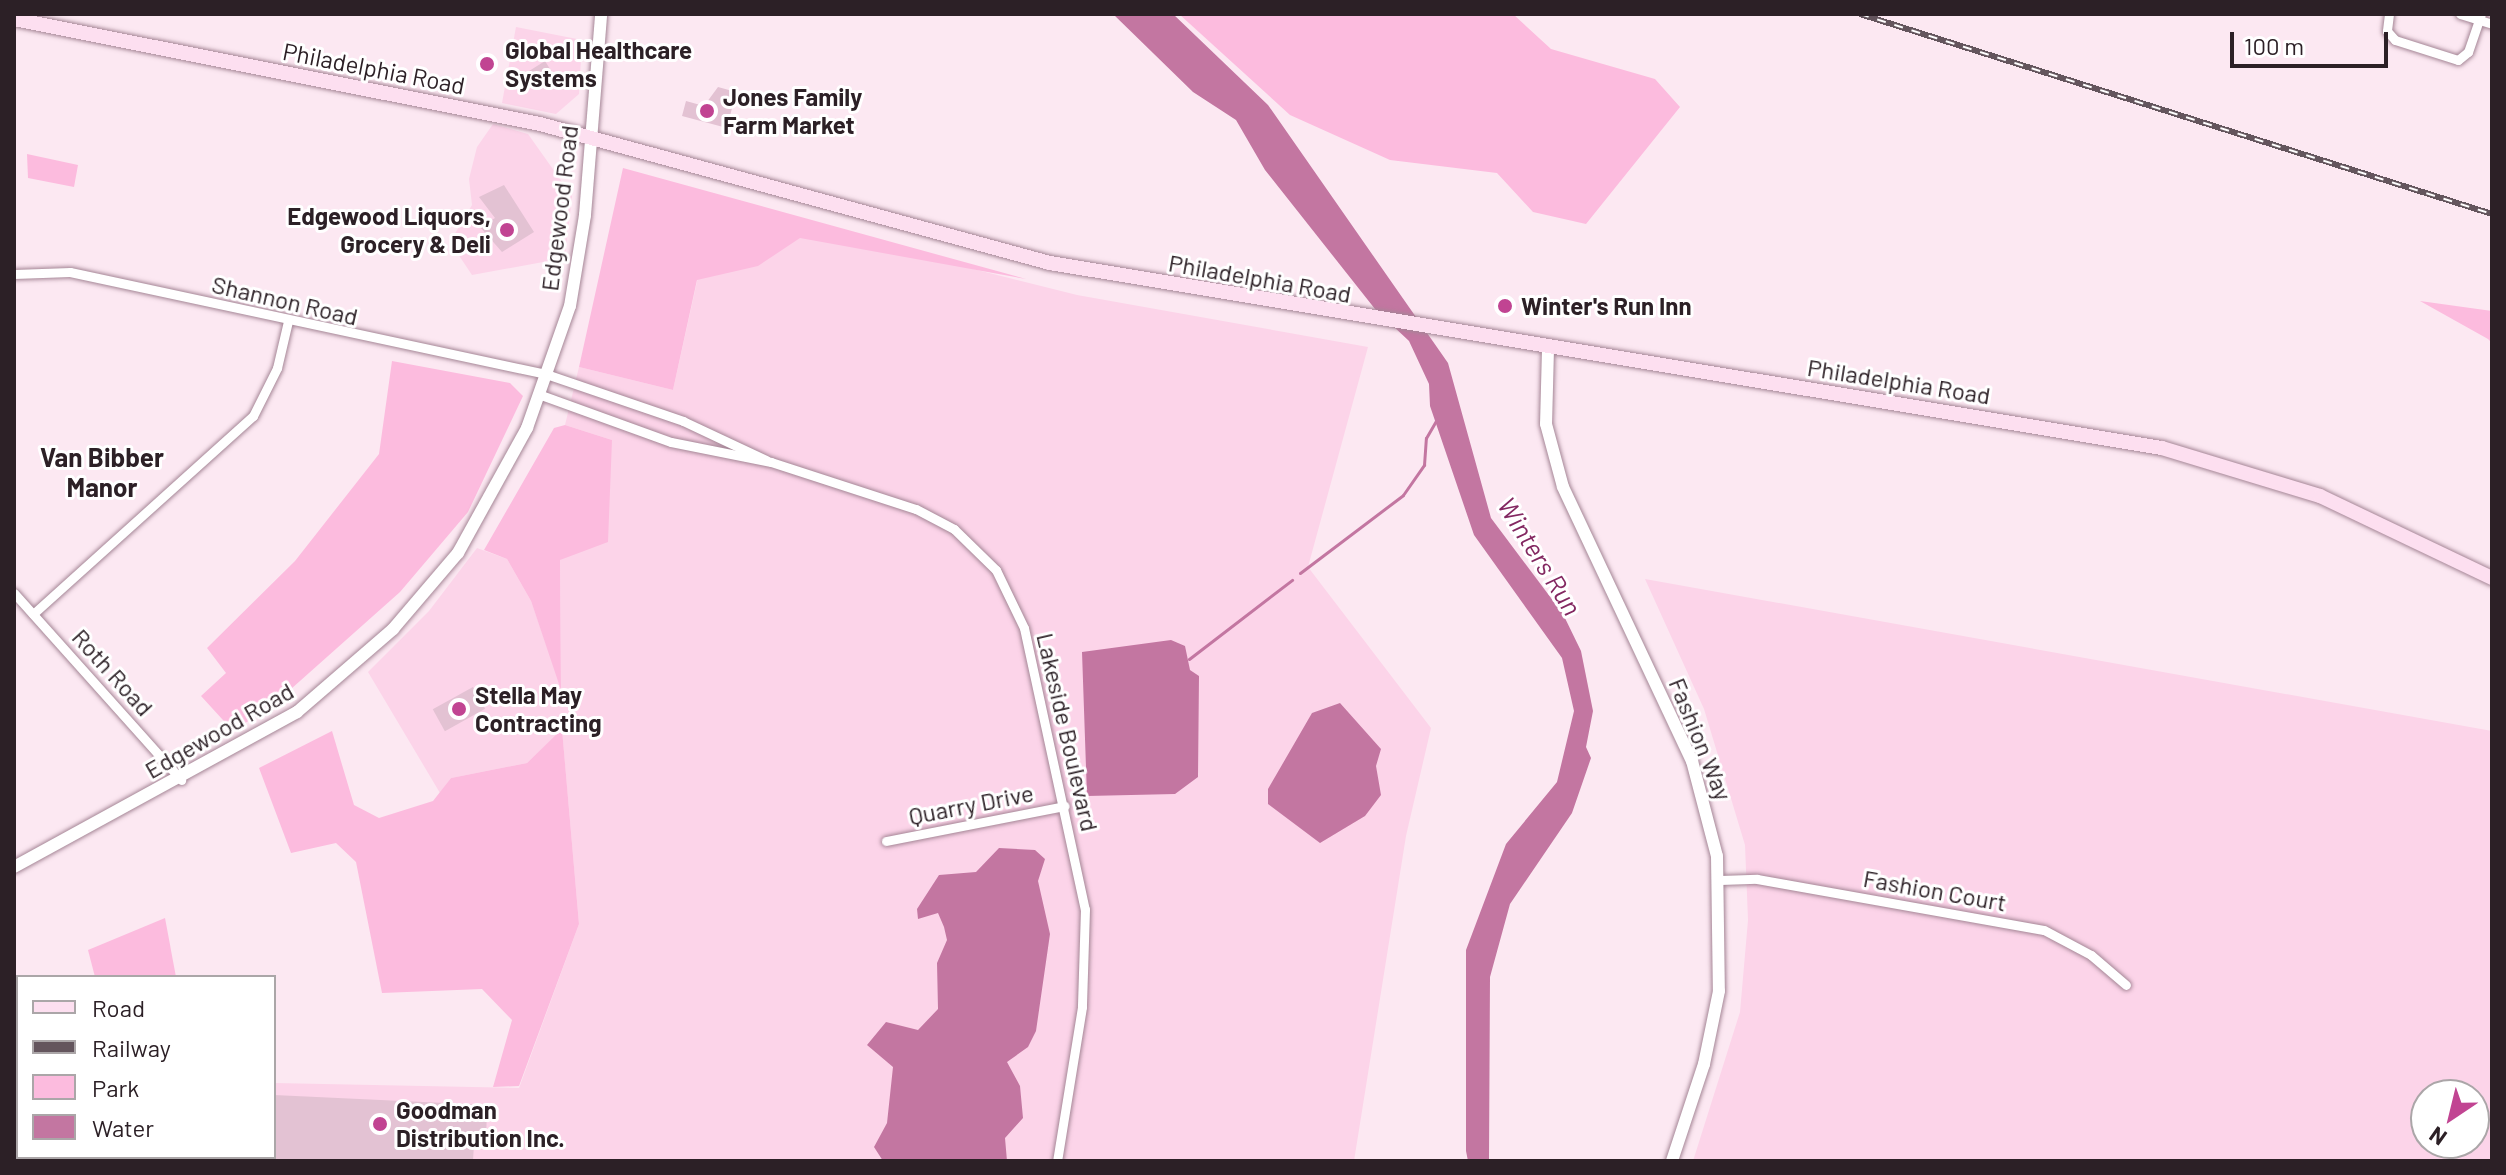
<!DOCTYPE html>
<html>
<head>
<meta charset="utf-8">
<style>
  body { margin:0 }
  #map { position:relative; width:2506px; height:1175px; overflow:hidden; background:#fce8f2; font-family:Barlow,sans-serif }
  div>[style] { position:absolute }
  .built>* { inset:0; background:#fcd4e9 }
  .green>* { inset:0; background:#fcbbde }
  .water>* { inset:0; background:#c376a1 }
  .stream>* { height:3px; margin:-1.5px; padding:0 1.5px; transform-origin:1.5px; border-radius:1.5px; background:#c376a1 }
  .building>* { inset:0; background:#e3c2d3; transform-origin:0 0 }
  .roads { filter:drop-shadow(0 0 2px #a58696) drop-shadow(0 0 2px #a58696) }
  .minor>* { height:9px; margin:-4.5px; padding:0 4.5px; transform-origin:4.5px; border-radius:4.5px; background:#fff }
  .tertiary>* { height:12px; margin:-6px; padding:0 6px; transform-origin:6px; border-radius:6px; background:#fff }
  .secondary>* { height:14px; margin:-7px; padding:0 7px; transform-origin:7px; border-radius:7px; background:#fddff0 }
  .rail>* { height:6px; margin-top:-3px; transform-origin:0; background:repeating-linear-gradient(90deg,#fff 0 9px,#64555d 0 18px); box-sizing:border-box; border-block:2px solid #64555d }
  .dots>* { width:22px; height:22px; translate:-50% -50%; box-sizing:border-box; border:4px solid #fff; border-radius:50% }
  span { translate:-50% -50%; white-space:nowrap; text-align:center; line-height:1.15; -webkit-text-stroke:6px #fff; paint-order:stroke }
  .poi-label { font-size:24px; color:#2c2026; font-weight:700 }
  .left { translate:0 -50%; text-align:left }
  .right { translate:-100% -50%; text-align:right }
  .street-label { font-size:24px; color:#2c2026 }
  .neighbourhood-label { font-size:26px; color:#2c2026; font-weight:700 }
  .water-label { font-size:26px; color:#832761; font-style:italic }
  .frame { position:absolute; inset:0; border:16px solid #2c2026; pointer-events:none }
  .legend { position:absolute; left:16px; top:975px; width:260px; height:184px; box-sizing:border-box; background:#fff; border:2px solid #aba6a8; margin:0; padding:10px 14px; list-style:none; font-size:24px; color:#2c2026 }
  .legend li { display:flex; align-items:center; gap:16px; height:40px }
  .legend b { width:40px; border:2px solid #aba6a8 }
  .north { position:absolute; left:2410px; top:1079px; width:80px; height:80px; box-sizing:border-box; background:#fff; border:2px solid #aba6a8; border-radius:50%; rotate:215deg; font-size:22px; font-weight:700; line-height:32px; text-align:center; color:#2c2026 }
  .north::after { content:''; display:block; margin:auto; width:28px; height:36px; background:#c14492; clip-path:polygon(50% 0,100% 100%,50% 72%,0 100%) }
  .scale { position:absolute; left:2230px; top:32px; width:158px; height:36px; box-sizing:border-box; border:4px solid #2c2026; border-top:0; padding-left:10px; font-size:24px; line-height:28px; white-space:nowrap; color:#2c2026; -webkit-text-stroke:6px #fff; paint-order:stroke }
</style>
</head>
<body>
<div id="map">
  <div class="built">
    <i style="clip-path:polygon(516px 27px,582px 40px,579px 94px,556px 114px,502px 103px)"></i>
    <i style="clip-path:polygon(493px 124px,528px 134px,572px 196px,565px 258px,472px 275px,450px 242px,472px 205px,469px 179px,477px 147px)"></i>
    <i style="clip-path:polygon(810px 228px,1077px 295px,1368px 347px,1308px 567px,1431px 728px,1406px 836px,1354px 1161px,14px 1161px,14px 1078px,18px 1157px,274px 1157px,274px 1083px,519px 1088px,579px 924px,562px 730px,527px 763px,451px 778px,440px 793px,368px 672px,429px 611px,477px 548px,507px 559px,531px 601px,561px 687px,560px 560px,612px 440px,565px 425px,579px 367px,673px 390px,700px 268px)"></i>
    <i style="clip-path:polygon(evenodd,1645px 579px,2492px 731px,2492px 1161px,1693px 1161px,1740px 1012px,1748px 920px,1745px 845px,1704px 709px,1645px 579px,2426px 1095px,2474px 1095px,2474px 1143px,2426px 1143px,2426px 1095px)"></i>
  </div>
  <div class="green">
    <i style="clip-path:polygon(1179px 14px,1513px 14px,1551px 49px,1655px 79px,1680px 107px,1586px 224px,1533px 212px,1497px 173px,1390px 160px,1290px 115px)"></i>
    <i style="clip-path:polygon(27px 154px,78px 165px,74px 187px,28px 178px)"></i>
    <i style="clip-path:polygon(623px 168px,1026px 279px,800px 238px,758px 266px,697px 280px,673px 390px,579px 367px)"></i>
    <i style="clip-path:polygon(2420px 301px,2492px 311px,2492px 343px,2488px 339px)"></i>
    <i style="clip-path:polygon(392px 361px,510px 383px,523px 396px,468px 512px,400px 592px,273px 705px,233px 731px,201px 696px,226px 673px,207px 648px,295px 561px,379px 454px)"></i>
    <i style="clip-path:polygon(565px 425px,612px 440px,608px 542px,560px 560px,561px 690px,531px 601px,507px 559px,484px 550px,554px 428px)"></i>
    <i style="clip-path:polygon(562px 729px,579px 924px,519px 1086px,493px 1087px,512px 1020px,482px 989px,382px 993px,356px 862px,336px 843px,291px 853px,259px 768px,332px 731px,354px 805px,379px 818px,433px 801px,451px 778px,527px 763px)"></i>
    <i style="clip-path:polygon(165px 918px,176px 977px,95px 977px,88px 950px)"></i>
  </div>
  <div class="water">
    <i style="clip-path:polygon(1113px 14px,1173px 14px,1268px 105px,1448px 363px,1491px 518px,1563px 614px,1581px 651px,1593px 711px,1586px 747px,1591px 758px,1572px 813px,1510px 904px,1490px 977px,1489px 1161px,1468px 1161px,1466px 1151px,1466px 950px,1506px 844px,1557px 782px,1574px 711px,1562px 658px,1474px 535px,1430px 406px,1429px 384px,1409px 341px,1375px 309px,1265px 170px,1236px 120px,1193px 92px)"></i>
    <i style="clip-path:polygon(1171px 640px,1185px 646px,1190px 670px,1199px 676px,1198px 777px,1175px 794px,1087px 796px,1082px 652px)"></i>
    <i style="clip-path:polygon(1340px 703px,1381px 749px,1376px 766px,1381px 795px,1365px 816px,1320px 843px,1268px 804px,1268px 789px,1312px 713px)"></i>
    <i style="clip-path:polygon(999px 848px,1035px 850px,1045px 859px,1038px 881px,1050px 934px,1036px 1031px,1028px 1047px,1007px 1062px,1020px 1086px,1023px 1118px,1005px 1138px,1007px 1161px,883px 1161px,874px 1147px,887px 1123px,893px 1067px,867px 1045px,886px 1022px,918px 1030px,938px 1009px,937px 963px,947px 940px,944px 927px,938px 913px,918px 919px,917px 909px,939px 875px,976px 872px)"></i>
  </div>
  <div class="stream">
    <i style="left:1300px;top:573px;width:129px;rotate:-37.1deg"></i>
    <i style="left:1403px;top:495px;width:37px;rotate:-55deg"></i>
    <i style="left:1424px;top:465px;width:27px;rotate:-86deg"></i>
    <i style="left:1426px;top:438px;width:22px;rotate:-60deg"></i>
    <i style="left:1189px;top:659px;width:130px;rotate:-37.5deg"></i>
  </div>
  <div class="building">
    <i style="left:545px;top:61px;width:13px;height:22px;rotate:58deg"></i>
    <i style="clip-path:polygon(718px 87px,736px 92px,727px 128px,682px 116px,686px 101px,704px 106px)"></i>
    <i style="clip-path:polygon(504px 185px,534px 232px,502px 252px,480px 227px,495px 218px,479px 197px)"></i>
    <i style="left:473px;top:687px;width:25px;height:46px;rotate:61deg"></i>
    <i style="clip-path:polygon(274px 1095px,487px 1105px,486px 1145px,474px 1144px,473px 1161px,274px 1161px)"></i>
  </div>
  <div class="roads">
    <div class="minor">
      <i style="left:2389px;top:14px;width:17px;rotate:97deg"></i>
      <i style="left:2387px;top:31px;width:12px;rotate:48deg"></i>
      <i style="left:2395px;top:40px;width:66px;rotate:17.6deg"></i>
      <i style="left:2458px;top:60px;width:13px;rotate:-39deg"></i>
      <i style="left:2468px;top:52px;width:40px;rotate:-71.1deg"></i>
      <i style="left:2460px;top:14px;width:34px;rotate:17deg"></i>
      <i style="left:14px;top:274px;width:56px;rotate:-2deg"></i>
      <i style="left:70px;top:272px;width:490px;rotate:12.1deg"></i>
      <i style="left:549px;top:375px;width:142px;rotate:18.9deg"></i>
      <i style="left:683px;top:421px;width:92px;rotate:25.2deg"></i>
      <i style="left:541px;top:395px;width:138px;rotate:19.9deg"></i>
      <i style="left:671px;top:442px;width:102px;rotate:11.3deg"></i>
      <i style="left:771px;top:462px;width:152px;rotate:18deg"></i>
      <i style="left:916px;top:509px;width:43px;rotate:27.8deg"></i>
      <i style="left:954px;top:529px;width:59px;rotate:44.3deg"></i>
      <i style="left:996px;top:570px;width:64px;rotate:64.2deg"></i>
      <i style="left:1024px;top:628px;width:288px;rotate:77.8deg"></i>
      <i style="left:1085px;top:909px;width:98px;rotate:91.8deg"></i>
      <i style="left:1082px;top:1007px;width:156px;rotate:99.2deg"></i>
      <i style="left:14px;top:593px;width:251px;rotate:48.2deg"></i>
      <i style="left:33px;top:614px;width:296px;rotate:-42deg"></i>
      <i style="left:253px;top:416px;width:54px;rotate:-63.4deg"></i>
      <i style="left:277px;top:368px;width:48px;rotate:-76.8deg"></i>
      <i style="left:886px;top:841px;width:182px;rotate:-11.1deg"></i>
      <i style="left:1720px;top:880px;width:37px;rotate:-2deg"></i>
      <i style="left:1757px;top:879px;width:291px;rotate:10.1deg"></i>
      <i style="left:2044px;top:930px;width:53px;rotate:28deg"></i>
      <i style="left:2091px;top:955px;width:46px;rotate:40.6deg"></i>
    </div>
    <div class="tertiary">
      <i style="left:1548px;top:349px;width:75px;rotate:91.5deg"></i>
      <i style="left:1546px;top:424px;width:65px;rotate:74.9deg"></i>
      <i style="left:1563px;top:487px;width:303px;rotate:64.8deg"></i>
      <i style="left:1692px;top:761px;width:98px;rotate:75.3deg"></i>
      <i style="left:1717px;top:856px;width:135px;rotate:89.2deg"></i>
      <i style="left:1719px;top:991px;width:75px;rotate:101.6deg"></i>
      <i style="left:1704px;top:1064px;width:102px;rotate:108.3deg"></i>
      <i style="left:14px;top:867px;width:323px;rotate:-28.7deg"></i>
      <i style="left:297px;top:712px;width:127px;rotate:-40.8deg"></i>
      <i style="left:393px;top:629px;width:100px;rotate:-49.5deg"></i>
      <i style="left:458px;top:553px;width:143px;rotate:-61.1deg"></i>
      <i style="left:527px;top:428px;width:129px;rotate:-70.6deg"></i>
      <i style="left:570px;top:306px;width:92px;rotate:-80.6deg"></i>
      <i style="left:585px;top:215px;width:202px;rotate:-85.4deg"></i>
    </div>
    <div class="secondary">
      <i style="left:14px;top:19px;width:536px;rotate:11.29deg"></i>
      <i style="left:540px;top:124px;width:529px;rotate:15.25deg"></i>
      <i style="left:1050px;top:263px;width:1127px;rotate:9.45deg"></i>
      <i style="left:2162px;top:448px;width:165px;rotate:16.9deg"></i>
      <i style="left:2320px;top:496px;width:191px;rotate:25.5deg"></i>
    </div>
  </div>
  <div class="rail">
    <i style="left:1860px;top:14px;width:663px;rotate:17.56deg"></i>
  </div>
  <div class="dots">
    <i style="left:487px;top:64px;background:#c14492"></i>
    <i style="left:707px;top:111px;background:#c14492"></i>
    <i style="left:507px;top:230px;background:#c14492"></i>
    <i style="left:1505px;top:306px;background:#c14492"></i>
    <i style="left:459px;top:709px;background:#c14492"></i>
    <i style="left:380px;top:1124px;background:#c14492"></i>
  </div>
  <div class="poi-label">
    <span class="left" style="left:505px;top:64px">Global Healthcare<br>Systems</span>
    <span class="left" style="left:723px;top:111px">Jones Family<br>Farm Market</span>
    <span class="right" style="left:491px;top:230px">Edgewood Liquors,<br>Grocery &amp; Deli</span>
    <span class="left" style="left:1521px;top:306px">Winter's Run Inn</span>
    <span class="left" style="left:475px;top:709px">Stella May<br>Contracting</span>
    <span class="left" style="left:396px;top:1124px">Goodman<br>Distribution Inc.</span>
  </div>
  <div class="street-label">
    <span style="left:374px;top:68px;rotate:11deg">Philadelphia Road</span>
    <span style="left:559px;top:208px;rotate:-83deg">Edgewood Road</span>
    <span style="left:1260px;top:278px;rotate:10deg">Philadelphia Road</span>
    <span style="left:285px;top:300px;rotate:13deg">Shannon Road</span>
    <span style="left:1899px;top:381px;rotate:9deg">Philadelphia Road</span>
    <span style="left:113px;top:672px;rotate:48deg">Roth Road</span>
    <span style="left:219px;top:730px;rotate:-30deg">Edgewood Road</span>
    <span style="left:1068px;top:732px;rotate:77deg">Lakeside Boulevard</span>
    <span style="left:1701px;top:739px;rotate:68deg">Fashion Way</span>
    <span style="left:971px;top:804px;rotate:-11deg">Quarry Drive</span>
    <span style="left:1935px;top:890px;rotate:10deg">Fashion Court</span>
  </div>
  <div class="neighbourhood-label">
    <span style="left:102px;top:472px">Van Bibber<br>Manor</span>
  </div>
  <div class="water-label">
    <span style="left:1540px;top:556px;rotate:58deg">Winters Run</span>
  </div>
  <div class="frame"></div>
  <ul class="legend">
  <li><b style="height:10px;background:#fddff0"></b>Road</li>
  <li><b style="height:10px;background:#64555d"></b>Railway</li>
  <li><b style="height:22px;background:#fcbbde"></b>Park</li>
  <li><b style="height:22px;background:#c376a1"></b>Water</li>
  </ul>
  <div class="north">N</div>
  <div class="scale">100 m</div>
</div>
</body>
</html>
